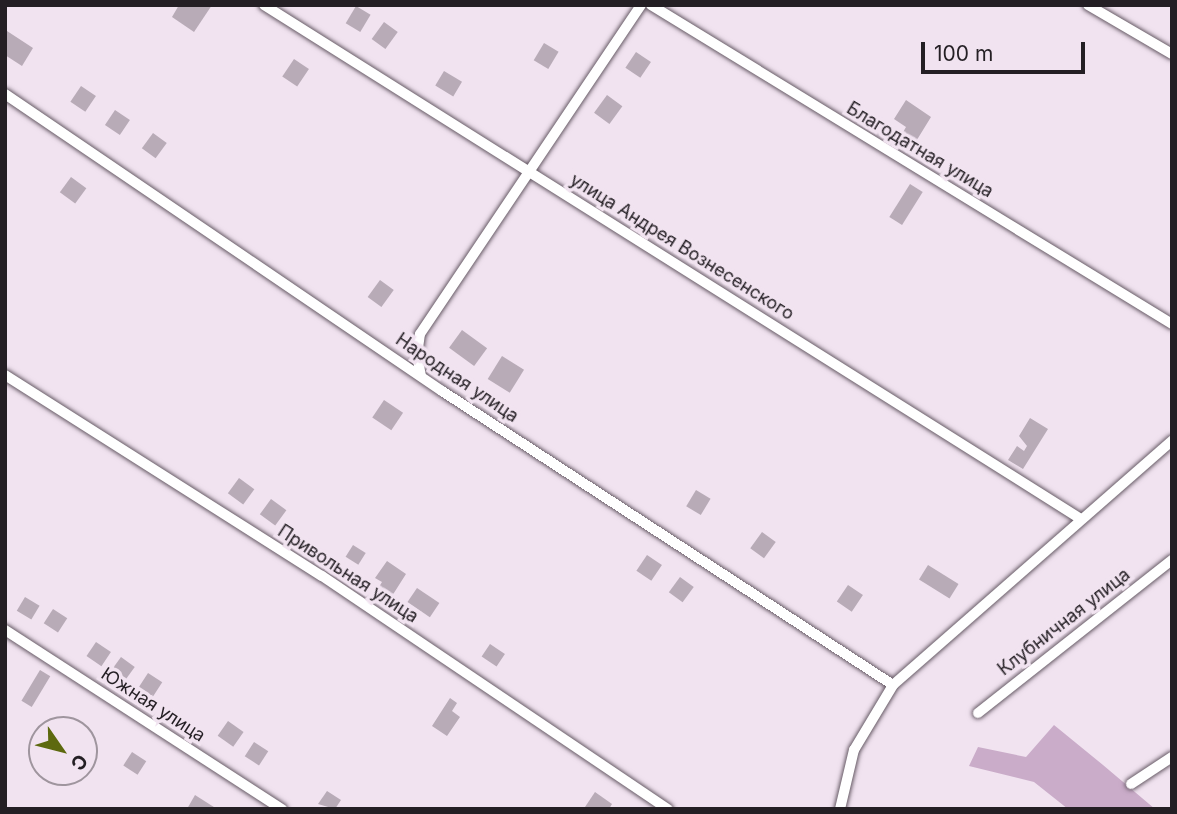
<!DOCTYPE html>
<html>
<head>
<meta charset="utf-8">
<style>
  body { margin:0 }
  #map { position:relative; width:1177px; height:814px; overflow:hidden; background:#f1e3f0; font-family:Inter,sans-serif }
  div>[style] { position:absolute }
  .forest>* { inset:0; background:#caacc9 }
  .building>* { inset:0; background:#b8abb7; transform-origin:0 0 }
  .roads { filter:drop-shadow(0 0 2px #675b66) drop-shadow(0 0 2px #675b66) }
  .minor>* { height:10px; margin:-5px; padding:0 5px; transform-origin:5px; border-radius:5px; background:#fff }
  span { translate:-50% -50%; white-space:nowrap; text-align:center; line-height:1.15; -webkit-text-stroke:7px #f1e3f0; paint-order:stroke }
  .street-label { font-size:18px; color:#241f24 }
  .frame { position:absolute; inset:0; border:7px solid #241f24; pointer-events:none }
  .north { position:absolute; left:28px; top:716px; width:70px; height:70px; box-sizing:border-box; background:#f1e3f0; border:2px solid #9f959e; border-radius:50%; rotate:125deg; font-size:19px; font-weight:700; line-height:28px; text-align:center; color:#241f24 }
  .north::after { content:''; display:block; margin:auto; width:24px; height:32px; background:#5d690f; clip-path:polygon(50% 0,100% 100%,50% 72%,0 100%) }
  .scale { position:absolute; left:921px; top:42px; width:164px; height:32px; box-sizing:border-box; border:4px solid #241f24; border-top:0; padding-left:9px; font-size:21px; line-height:24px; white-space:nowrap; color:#241f24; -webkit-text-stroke:5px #f1e3f0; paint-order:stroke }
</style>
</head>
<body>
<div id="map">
  <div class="forest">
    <i style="clip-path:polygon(1054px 725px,1103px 765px,1155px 809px,1068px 809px,1034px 782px,969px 766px,978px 747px,1026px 757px)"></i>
  </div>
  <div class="building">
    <i style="clip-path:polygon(179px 5px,212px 5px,194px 32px,172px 17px)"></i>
    <i style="left:356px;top:6px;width:17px;height:20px;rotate:31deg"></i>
    <i style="left:384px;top:22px;width:17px;height:21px;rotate:36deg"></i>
    <i style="clip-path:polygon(7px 31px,33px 48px,22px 66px,5px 55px)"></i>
    <i style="left:544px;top:43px;width:17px;height:20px;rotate:31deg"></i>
    <i style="left:636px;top:52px;width:18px;height:19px;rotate:34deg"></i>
    <i style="left:294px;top:59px;width:18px;height:21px;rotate:34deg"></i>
    <i style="left:444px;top:71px;width:21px;height:17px;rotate:31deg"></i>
    <i style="left:81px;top:86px;width:18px;height:19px;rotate:34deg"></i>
    <i style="left:607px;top:95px;width:19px;height:22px;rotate:36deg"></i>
    <i style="clip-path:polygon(906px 100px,931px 117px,915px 143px,902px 134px,906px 127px,894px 119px)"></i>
    <i style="left:115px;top:110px;width:18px;height:18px;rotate:34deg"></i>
    <i style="left:153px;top:133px;width:17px;height:19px;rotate:36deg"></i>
    <i style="left:71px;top:177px;width:19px;height:19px;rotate:36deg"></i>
    <i style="left:910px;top:184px;width:15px;height:39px;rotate:32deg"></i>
    <i style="left:380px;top:280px;width:17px;height:21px;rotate:36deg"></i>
    <i style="left:462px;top:330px;width:31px;height:22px;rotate:36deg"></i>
    <i style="left:502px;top:356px;width:26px;height:27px;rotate:32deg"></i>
    <i style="left:384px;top:400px;width:23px;height:21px;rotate:34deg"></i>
    <i style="clip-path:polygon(1030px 418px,1048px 429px,1023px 469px,1008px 460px,1017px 446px,1024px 451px,1027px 446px,1019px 436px)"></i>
    <i style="left:239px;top:478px;width:19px;height:19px;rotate:36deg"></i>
    <i style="left:696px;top:490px;width:17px;height:19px;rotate:31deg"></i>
    <i style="left:271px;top:499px;width:19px;height:19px;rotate:36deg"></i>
    <i style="left:762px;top:532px;width:17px;height:20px;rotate:36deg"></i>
    <i style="left:353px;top:545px;width:15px;height:14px;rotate:32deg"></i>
    <i style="left:647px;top:555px;width:18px;height:19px;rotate:34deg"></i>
    <i style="clip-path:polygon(387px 561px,406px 574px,392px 596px,379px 587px,382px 582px,375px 578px)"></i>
    <i style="left:928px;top:565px;width:36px;height:17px;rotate:32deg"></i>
    <i style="left:680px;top:577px;width:17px;height:19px;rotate:36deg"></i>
    <i style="left:848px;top:585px;width:18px;height:20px;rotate:34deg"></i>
    <i style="left:417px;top:588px;width:27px;height:17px;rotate:34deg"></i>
    <i style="left:25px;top:597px;width:17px;height:16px;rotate:31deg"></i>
    <i style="left:53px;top:609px;width:17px;height:17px;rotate:33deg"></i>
    <i style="left:96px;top:642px;width:18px;height:17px;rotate:34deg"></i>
    <i style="left:490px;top:644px;width:18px;height:15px;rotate:34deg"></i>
    <i style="left:121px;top:657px;width:17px;height:17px;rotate:36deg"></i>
    <i style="left:40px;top:670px;width:12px;height:36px;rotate:31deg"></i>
    <i style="left:148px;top:673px;width:17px;height:17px;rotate:33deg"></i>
    <i style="clip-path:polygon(450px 698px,457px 703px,452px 711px,460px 717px,447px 736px,432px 726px)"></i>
    <i style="left:228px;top:721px;width:19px;height:18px;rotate:35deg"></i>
    <i style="left:254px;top:742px;width:17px;height:17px;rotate:33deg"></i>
    <i style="left:132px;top:752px;width:17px;height:16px;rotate:33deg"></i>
    <i style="clip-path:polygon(327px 791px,341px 800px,335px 809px,318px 804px)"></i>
    <i style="clip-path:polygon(595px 792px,612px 804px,609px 809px,585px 807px)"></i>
    <i style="clip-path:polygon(195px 795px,217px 809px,187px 809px)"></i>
  </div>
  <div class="roads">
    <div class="minor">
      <i style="left:264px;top:5px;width:965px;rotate:32.18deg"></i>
      <i style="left:651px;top:5px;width:611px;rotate:31.48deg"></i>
      <i style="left:1088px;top:5px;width:97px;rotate:30.3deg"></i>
      <i style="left:5px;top:94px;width:528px;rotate:34.2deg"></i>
      <i style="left:442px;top:391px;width:538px;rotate:33.1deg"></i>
      <i style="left:5px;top:375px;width:375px;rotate:32.4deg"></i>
      <i style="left:322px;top:576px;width:417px;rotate:34deg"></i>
      <i style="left:421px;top:376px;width:21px;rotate:-101deg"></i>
      <i style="left:417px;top:355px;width:21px;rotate:-82deg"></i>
      <i style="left:420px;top:334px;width:396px;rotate:-56.1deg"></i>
      <i style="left:5px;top:630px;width:330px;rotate:32.9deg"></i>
      <i style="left:978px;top:713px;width:247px;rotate:-38.3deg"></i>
      <i style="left:1131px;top:784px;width:49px;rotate:-33.4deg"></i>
      <i style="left:840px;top:809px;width:61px;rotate:-76.7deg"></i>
      <i style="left:854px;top:750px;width:76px;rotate:-59deg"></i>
      <i style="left:893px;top:685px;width:371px;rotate:-41.2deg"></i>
    </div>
  </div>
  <div class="street-label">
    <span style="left:920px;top:150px;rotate:31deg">Благодатная улица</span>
    <span style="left:682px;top:247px;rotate:32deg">улица Андрея Вознесенского</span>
    <span style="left:457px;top:378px;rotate:34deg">Народная улица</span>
    <span style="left:348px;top:574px;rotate:33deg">Привольная улица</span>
    <span style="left:1064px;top:622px;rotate:-38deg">Клубничная улица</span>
    <span style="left:153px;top:705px;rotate:33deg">Южная улица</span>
  </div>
  <div class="frame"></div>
  <div class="north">С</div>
  <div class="scale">100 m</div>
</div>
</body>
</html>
